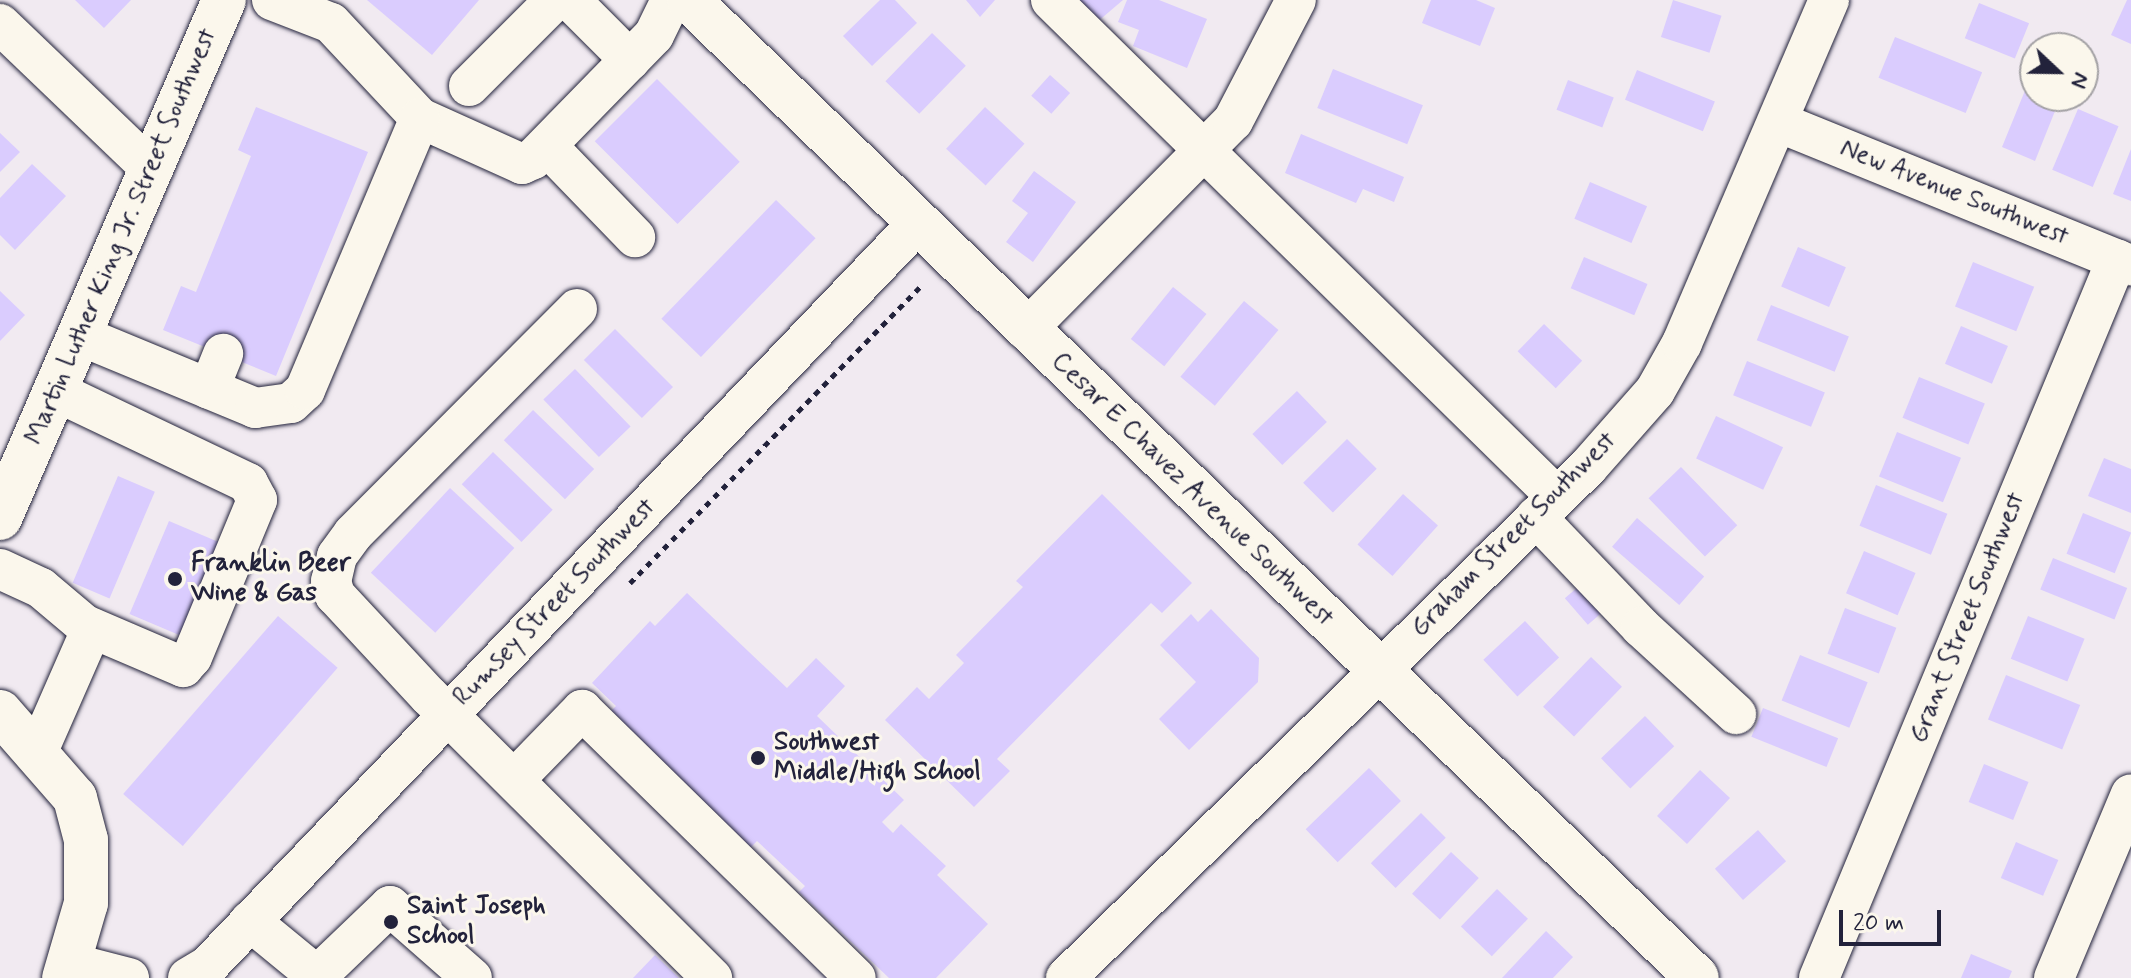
<!DOCTYPE html>
<html>
<head>
<meta charset="utf-8">
<style>
  body { margin:0 }
  #map { position:relative; width:2131px; height:978px; overflow:hidden; background:#f1eaf1; font-family:Mynerve,sans-serif }
  div>[style] { position:absolute }
  .building>* { inset:0; background:#daccfe; transform-origin:0 0 }
  .path>* { height:5px; margin-top:-2.5px; transform-origin:0; background:repeating-linear-gradient(90deg,#22223b 0 6px,transparent 0 12px) }
  .roads { filter:drop-shadow(0 0 2px #22223b) drop-shadow(0 0 2px #22223b) }
  .minor>* { height:40px; margin:-20px; padding:0 20px; transform-origin:20px; border-radius:20px; background:#fbf7ec }
  .major>* { height:44px; margin:-22px; padding:0 22px; transform-origin:22px; border-radius:22px; background:#fbf7ec }
  .dots>* { width:22px; height:22px; translate:-50% -50%; box-sizing:border-box; border:4px solid #fbf7ec; border-radius:50% }
  span { translate:-50% -50%; white-space:nowrap; text-align:center; line-height:1.15; -webkit-text-stroke:6px #fbf7ec; paint-order:stroke }
  .street-label { font-size:26px; color:#22223b }
  .poi-label { font-size:26px; color:#22223b; font-weight:700 }
  .left { translate:0 -50%; text-align:left }
  .north { position:absolute; left:2019px; top:32px; width:80px; height:80px; box-sizing:border-box; background:#fbf7ec; border:2px solid #a4a2a5; border-radius:50%; rotate:112deg; font-size:22px; font-weight:700; line-height:32px; text-align:center; color:#22223b }
  .north::after { content:''; display:block; margin:auto; width:28px; height:36px; background:#22223b; clip-path:polygon(50% 0,100% 100%,50% 72%,0 100%) }
  .scale { position:absolute; left:1839px; top:910px; width:102px; height:36px; box-sizing:border-box; border:4px solid #22223b; border-top:0; padding-left:10px; font-size:24px; line-height:28px; white-space:nowrap; color:#22223b; -webkit-text-stroke:6px #fbf7ec; paint-order:stroke }
</style>
</head>
<body>
<div id="map">
  <div class="building">
    <i style="clip-path:polygon(75px 0,131px 0,104px 28px)"></i>
    <i style="clip-path:polygon(367px 0,479px 0,432px 55px)"></i>
    <i style="clip-path:polygon(880px 0,895px 0,917px 23px,872px 66px,843px 36px)"></i>
    <i style="clip-path:polygon(966px 0,995px 0,980px 17px)"></i>
    <i style="clip-path:polygon(1077px 0,1123px 0,1096px 23px)"></i>
    <i style="clip-path:polygon(1127px 0,1159px 0,1207px 19px,1187px 68px,1133px 46px,1139px 30px,1118px 22px)"></i>
    <i style="clip-path:polygon(1431px 0,1476px 0,1495px 8px,1480px 46px,1422px 23px)"></i>
    <i style="left:1673px;top:0;width:51px;height:39px;rotate:18deg"></i>
    <i style="clip-path:polygon(2127px 0,2131px 0,2131px 44px,2111px 35px)"></i>
    <i style="left:1979px;top:3px;width:54px;height:38px;rotate:22deg"></i>
    <i style="left:932px;top:33px;width:47px;height:67px;rotate:44deg"></i>
    <i style="left:1895px;top:37px;width:94px;height:44px;rotate:22deg"></i>
    <i style="clip-path:polygon(2035px 66px,2035px 96px,2061px 96px,2035px 161px,2002px 147px)"></i>
    <i style="left:1333px;top:69px;width:97px;height:42px;rotate:22deg"></i>
    <i style="left:1637px;top:70px;width:84px;height:32px;rotate:22deg"></i>
    <i style="left:1050px;top:75px;width:27px;height:28px;rotate:42deg"></i>
    <i style="left:657px;top:79px;width:117px;height:88px;rotate:45deg"></i>
    <i style="left:1568px;top:80px;width:49px;height:32px;rotate:21deg"></i>
    <i style="clip-path:polygon(256px 107px,368px 152px,276px 376px,163px 330px,181px 286px,196px 292px,251px 156px,238px 150px)"></i>
    <i style="left:985px;top:107px;width:54px;height:57px;rotate:43deg"></i>
    <i style="left:2078px;top:109px;width:44px;height:66px;rotate:23deg"></i>
    <i style="clip-path:polygon(0 133px,20px 152px,0 172px)"></i>
    <i style="clip-path:polygon(1301px 134px,1404px 177px,1394px 202px,1363px 189px,1356px 203px,1285px 173px)"></i>
    <i style="clip-path:polygon(2131px 149px,2131px 201px,2113px 194px)"></i>
    <i style="clip-path:polygon(32px 164px,66px 196px,15px 250px,0 235px,0 198px)"></i>
    <i style="clip-path:polygon(1034px 171px,1076px 202px,1033px 262px,1006px 242px,1028px 213px,1012px 201px)"></i>
    <i style="left:1590px;top:182px;width:62px;height:40px;rotate:23deg"></i>
    <i style="left:776px;top:200px;width:55px;height:165px;rotate:44deg"></i>
    <i style="left:1798px;top:247px;width:52px;height:43px;rotate:23deg"></i>
    <i style="left:1584px;top:257px;width:69px;height:34px;rotate:23deg"></i>
    <i style="left:1973px;top:262px;width:66px;height:48px;rotate:22deg"></i>
    <i style="left:1173px;top:287px;width:43px;height:67px;rotate:39deg"></i>
    <i style="clip-path:polygon(0 291px,25px 315px,0 341px)"></i>
    <i style="left:1244px;top:301px;width:45px;height:99px;rotate:40deg"></i>
    <i style="left:1771px;top:305px;width:84px;height:38px;rotate:22deg"></i>
    <i style="left:1544px;top:324px;width:53px;height:38px;rotate:44deg"></i>
    <i style="left:1961px;top:326px;width:51px;height:41px;rotate:23deg"></i>
    <i style="left:615px;top:329px;width:82px;height:44px;rotate:45deg"></i>
    <i style="left:1747px;top:361px;width:84px;height:37px;rotate:22deg"></i>
    <i style="left:575px;top:369px;width:80px;height:44px;rotate:46deg"></i>
    <i style="left:1919px;top:377px;width:71px;height:44px;rotate:22deg"></i>
    <i style="left:1297px;top:391px;width:43px;height:62px;rotate:46deg"></i>
    <i style="left:533px;top:410px;width:85px;height:42px;rotate:44deg"></i>
    <i style="left:1716px;top:416px;width:74px;height:47px;rotate:25deg"></i>
    <i style="left:1897px;top:432px;width:69px;height:48px;rotate:22deg"></i>
    <i style="left:1347px;top:439px;width:42px;height:62px;rotate:45deg"></i>
    <i style="left:493px;top:452px;width:83px;height:45px;rotate:44deg"></i>
    <i style="clip-path:polygon(2104px 458px,2131px 469px,2131px 513px,2088px 496px)"></i>
    <i style="left:1681px;top:467px;width:81px;height:45px;rotate:46deg"></i>
    <i style="left:118px;top:476px;width:40px;height:116px;rotate:23deg"></i>
    <i style="left:1876px;top:485px;width:77px;height:44px;rotate:22deg"></i>
    <i style="left:450px;top:488px;width:88px;height:116px;rotate:43deg"></i>
    <i style="clip-path:polygon(1102px 494px,1192px 583px,1162px 613px,1151px 603px,997px 759px,1010px 771px,974px 807px,885px 720px,917px 687px,929px 699px,964px 663px,956px 655px,1023px 587px,1016px 581px)"></i>
    <i style="left:1403px;top:494px;width:47px;height:68px;rotate:42deg"></i>
    <i style="left:2083px;top:513px;width:52px;height:44px;rotate:22deg"></i>
    <i style="left:1637px;top:518px;width:89px;height:38px;rotate:41deg"></i>
    <i style="left:169px;top:521px;width:57px;height:101px;rotate:23deg"></i>
    <i style="left:1864px;top:551px;width:56px;height:46px;rotate:23deg"></i>
    <i style="left:2053px;top:558px;width:80px;height:34px;rotate:22deg"></i>
    <i style="left:1586px;top:580px;width:35px;height:28px;rotate:49deg"></i>
    <i style="clip-path:polygon(687px 593px,787px 688px,816px 658px,845px 686px,817px 716px,904px 800px,882px 822px,893px 833px,901px 824px,946px 866px,937px 875px,988px 924px,936px 978px,889px 978px,799px 892px,805px 886px,757px 841px,750px 848px,609px 713px,616px 706px,592px 683px,650px 621px,655px 626px)"></i>
    <i style="left:1845px;top:608px;width:55px;height:49px;rotate:21deg"></i>
    <i style="clip-path:polygon(1211px 609px,1259px 658px,1258px 682px,1189px 750px,1159px 719px,1196px 682px,1160px 645px,1191px 614px,1198px 622px)"></i>
    <i style="left:278px;top:616px;width:79px;height:236px;rotate:41deg"></i>
    <i style="left:2028px;top:616px;width:61px;height:46px;rotate:22deg"></i>
    <i style="left:1525px;top:621px;width:50px;height:57px;rotate:47deg"></i>
    <i style="left:1800px;top:655px;width:73px;height:49px;rotate:22deg"></i>
    <i style="left:1591px;top:657px;width:43px;height:69px;rotate:44deg"></i>
    <i style="left:2006px;top:675px;width:80px;height:48px;rotate:22deg"></i>
    <i style="left:1763px;top:708px;width:81px;height:31px;rotate:22deg"></i>
    <i style="left:1645px;top:716px;width:42px;height:61px;rotate:46deg"></i>
    <i style="left:1984px;top:764px;width:48px;height:41px;rotate:22deg"></i>
    <i style="left:1369px;top:768px;width:46px;height:88px;rotate:46deg"></i>
    <i style="left:1700px;top:770px;width:41px;height:63px;rotate:43deg"></i>
    <i style="left:1421px;top:813px;width:35px;height:71px;rotate:45deg"></i>
    <i style="left:1758px;top:830px;width:42px;height:58px;rotate:48deg"></i>
    <i style="left:2016px;top:842px;width:46px;height:39px;rotate:23deg"></i>
    <i style="left:1451px;top:852px;width:38px;height:57px;rotate:43deg"></i>
    <i style="left:1497px;top:889px;width:43px;height:52px;rotate:44deg"></i>
    <i style="clip-path:polygon(1546px 931px,1573px 957px,1553px 978px,1502px 978px)"></i>
    <i style="clip-path:polygon(1971px 954px,2012px 971px,2009px 978px,1961px 978px)"></i>
    <i style="clip-path:polygon(655px 955px,679px 978px,633px 978px)"></i>
  </div>
  <div class="path">
    <i style="left:630px;top:583px;width:414px;rotate:-45.6deg"></i>
  </div>
  <div class="roads">
    <div class="minor">
      <i style="left:272px;top:0;width:63px;rotate:21.3deg"></i>
      <i style="left:331px;top:23px;width:130px;rotate:46.9deg"></i>
      <i style="left:420px;top:118px;width:112px;rotate:24.3deg"></i>
      <i style="left:522px;top:164px;width:12px;rotate:-24deg"></i>
      <i style="left:533px;top:159px;width:173px;rotate:-45.7deg"></i>
      <i style="left:654px;top:35px;width:39px;rotate:-64deg"></i>
      <i style="left:570px;top:0;width:85px;rotate:45deg"></i>
      <i style="left:1051px;top:0;width:709px;rotate:44.49deg"></i>
      <i style="left:0;top:24px;width:211px;rotate:43.8deg"></i>
      <i style="left:469px;top:86px;width:122px;rotate:-45deg"></i>
      <i style="left:1778px;top:122px;width:381px;rotate:22.1deg"></i>
      <i style="left:547px;top:146px;width:127px;rotate:46deg"></i>
      <i style="left:577px;top:309px;width:317px;rotate:134.9deg"></i>
      <i style="left:353px;top:534px;width:27px;rotate:126deg"></i>
      <i style="left:337px;top:556px;width:26px;rotate:103deg"></i>
      <i style="left:331px;top:581px;width:15px;rotate:74deg"></i>
      <i style="left:335px;top:595px;width:138px;rotate:47.1deg"></i>
      <i style="left:429px;top:696px;width:400px;rotate:44.9deg"></i>
      <i style="left:1026px;top:330px;width:294px;rotate:-45.3deg"></i>
      <i style="left:1233px;top:121px;width:136px;rotate:-62.5deg"></i>
      <i style="left:79px;top:335px;width:191px;rotate:22.5deg"></i>
      <i style="left:255px;top:408px;width:36px;rotate:-8deg"></i>
      <i style="left:291px;top:403px;width:19px;rotate:-43deg"></i>
      <i style="left:305px;top:390px;width:295px;rotate:-67.1deg"></i>
      <i style="left:209px;top:389px;width:38px;rotate:-68deg"></i>
      <i style="left:1536px;top:517px;width:152px;rotate:46.3deg"></i>
      <i style="left:1641px;top:627px;width:129px;rotate:42.5deg"></i>
      <i style="left:0;top:569px;width:45px;rotate:24.9deg"></i>
      <i style="left:41px;top:588px;width:57px;rotate:40.1deg"></i>
      <i style="left:85px;top:625px;width:107px;rotate:23.2deg"></i>
      <i style="left:183px;top:667px;width:13px;rotate:-48deg"></i>
      <i style="left:192px;top:657px;width:170px;rotate:-67.5deg"></i>
      <i style="left:257px;top:500px;width:19px;rotate:-118deg"></i>
      <i style="left:248px;top:483px;width:214px;rotate:-154.5deg"></i>
      <i style="left:38px;top:751px;width:134px;rotate:-66.3deg"></i>
      <i style="left:514px;top:780px;width:98px;rotate:-45.8deg"></i>
      <i style="left:582px;top:710px;width:383px;rotate:44.4deg"></i>
      <i style="left:250px;top:921px;width:87px;rotate:39.4deg"></i>
      <i style="left:317px;top:976px;width:101px;rotate:-43.8deg"></i>
      <i style="left:390px;top:906px;width:109px;rotate:41.3deg"></i>
      <i style="left:70px;top:963px;width:61px;rotate:14.3deg"></i>
      <i style="left:188px;top:978px;width:23px;rotate:-31deg"></i>
      <i style="left:208px;top:966px;width:1028px;rotate:-46.3deg"></i>
      <i style="left:1066px;top:978px;width:730px;rotate:-44.39deg"></i>
      <i style="left:1588px;top:467px;width:101px;rotate:-48.6deg"></i>
      <i style="left:1655px;top:391px;width:55px;rotate:-60.6deg"></i>
      <i style="left:1682px;top:343px;width:373px;rotate:-66.8deg"></i>
      <i style="left:1819px;top:978px;width:778px;rotate:-67.49deg"></i>
      <i style="left:2054px;top:978px;width:199px;rotate:-67.3deg"></i>
    </div>
    <div class="major">
      <i style="left:689px;top:0;width:1404px;rotate:44.13deg"></i>
      <i style="left:0;top:518px;width:564px;rotate:-66.61deg"></i>
      <i style="left:0;top:712px;width:114px;rotate:48.9deg"></i>
      <i style="left:75px;top:798px;width:43px;rotate:75.3deg"></i>
      <i style="left:86px;top:840px;width:63px;rotate:90deg"></i>
      <i style="left:86px;top:903px;width:78px;rotate:106.3deg"></i>
    </div>
  </div>
  <div class="dots">
    <i style="left:175px;top:579px;background:#22223b"></i>
    <i style="left:758px;top:758px;background:#22223b"></i>
    <i style="left:391px;top:922px;background:#22223b"></i>
  </div>
  <div class="street-label">
    <span style="left:1954px;top:193px;rotate:22deg">New Avenue Southwest</span>
    <span style="left:122px;top:237px;rotate:-67deg">Martin Luther King Jr. Street Southwest</span>
    <span style="left:1192px;top:490px;rotate:44deg">Cesar E Chavez Avenue Southwest</span>
    <span style="left:1514px;top:535px;rotate:-45deg">Graham Street Southwest</span>
    <span style="left:555px;top:603px;rotate:-46deg">Rumsey Street Southwest</span>
    <span style="left:1968px;top:618px;rotate:-68deg">Grant Street Southwest</span>
  </div>
  <div class="poi-label">
    <span class="left" style="left:191px;top:579px">Franklin Beer<br>Wine &amp; Gas</span>
    <span class="left" style="left:774px;top:758px">Southwest<br>Middle/High School</span>
    <span class="left" style="left:407px;top:922px">Saint Joseph<br>School</span>
  </div>
  <div class="north">N</div>
  <div class="scale">20 m</div>
</div>
</body>
</html>
